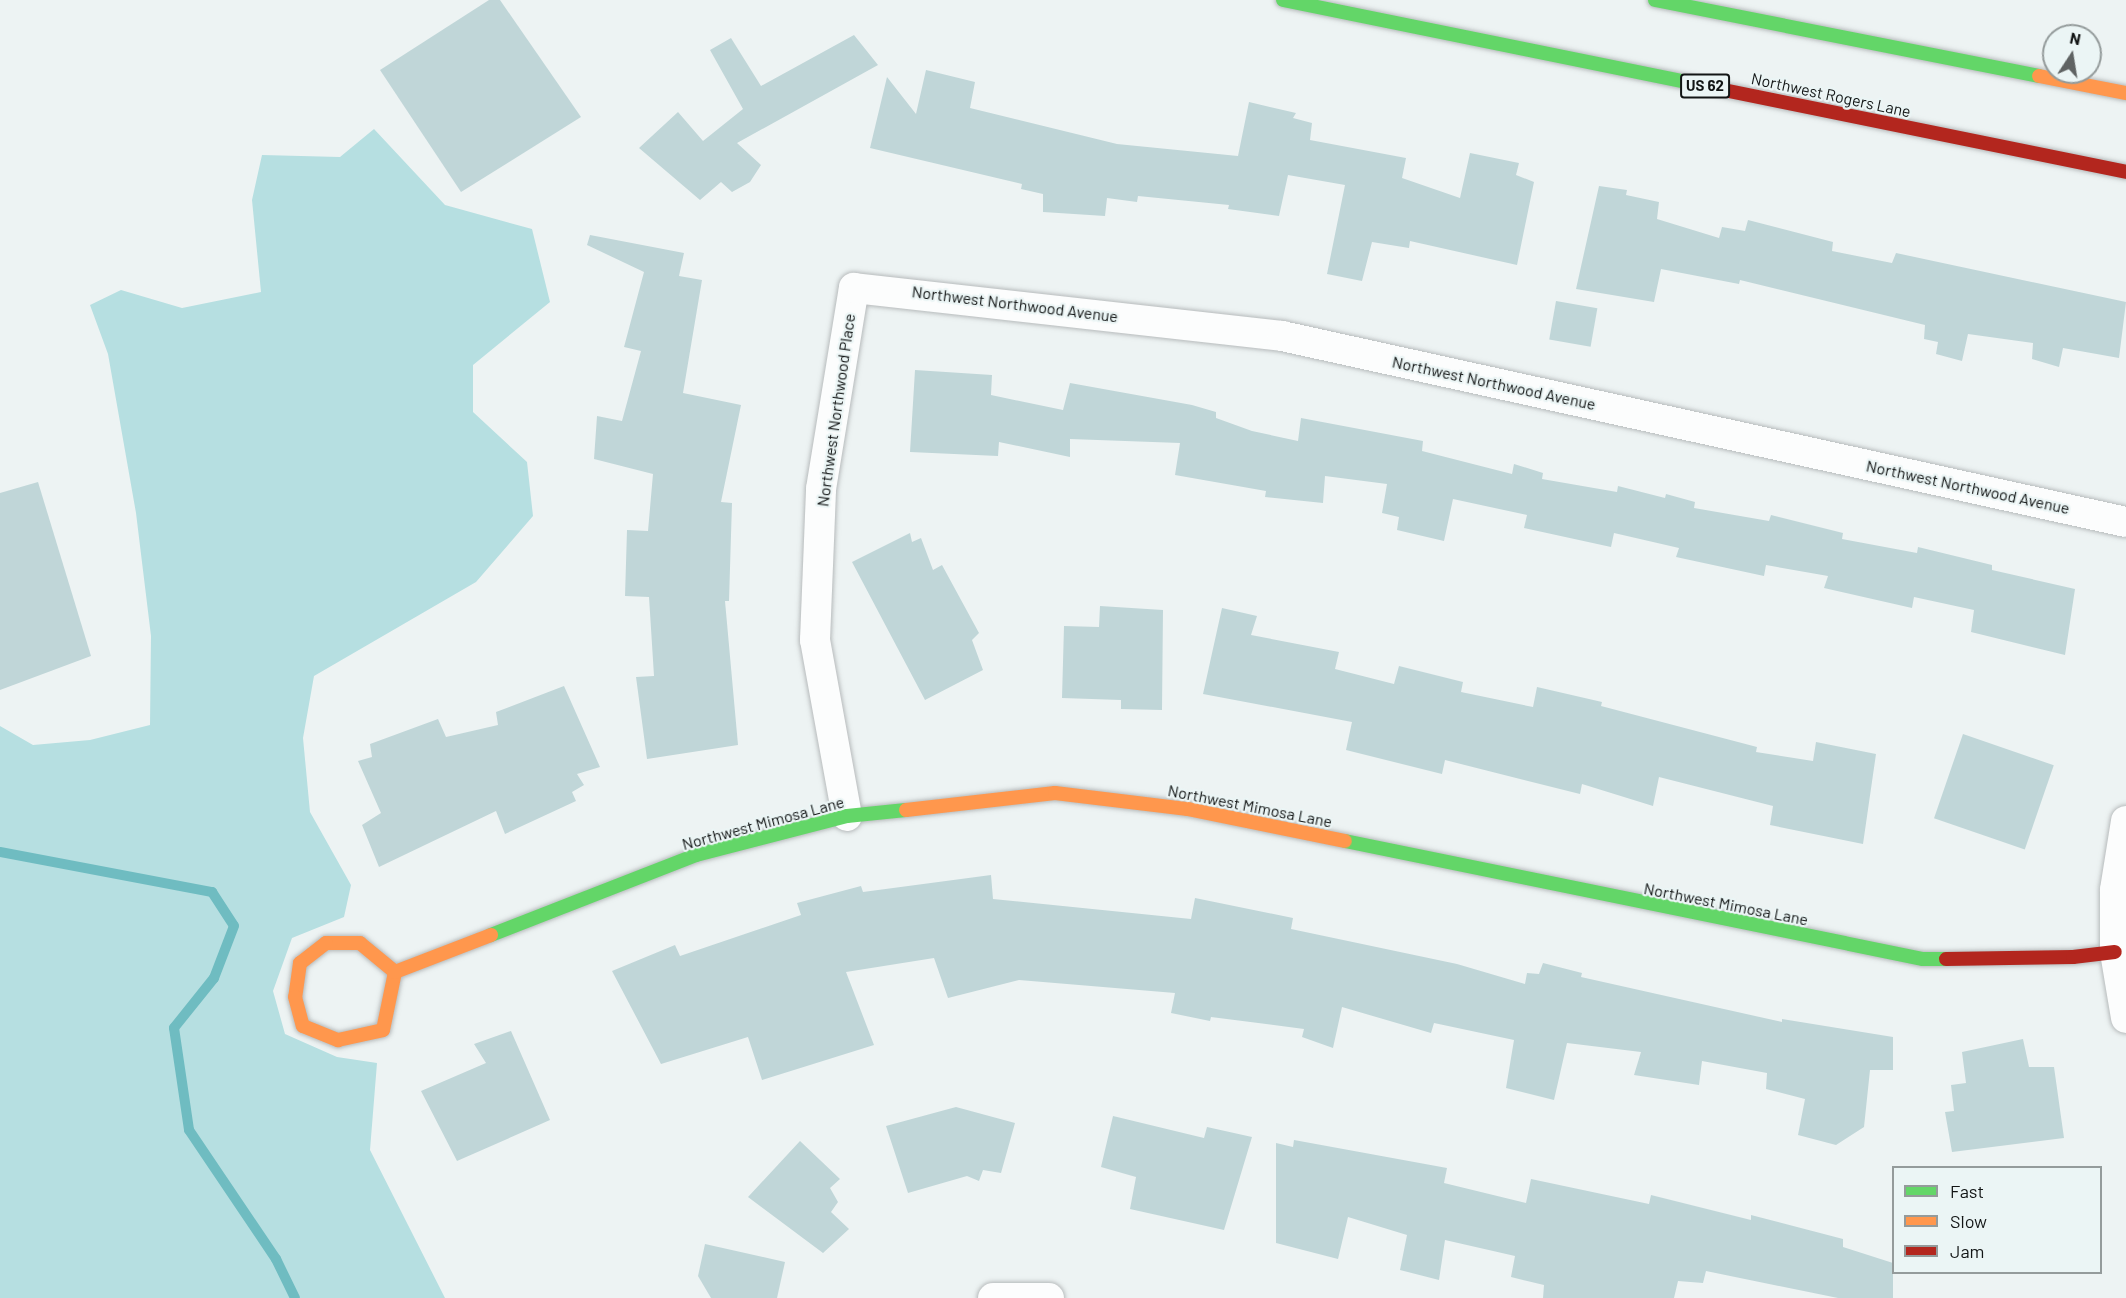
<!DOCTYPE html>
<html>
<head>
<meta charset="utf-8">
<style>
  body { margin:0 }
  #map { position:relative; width:2126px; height:1298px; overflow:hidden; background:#edf3f3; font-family:Barlow,sans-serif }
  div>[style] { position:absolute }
  .green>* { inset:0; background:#b6dfe1 }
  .stream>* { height:10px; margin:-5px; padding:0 5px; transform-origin:5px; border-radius:5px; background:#6fbcc1 }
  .building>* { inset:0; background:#c0d6d8; transform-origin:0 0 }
  .roads { filter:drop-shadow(0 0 2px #b7bbbc) drop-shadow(0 0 2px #b7bbbc) }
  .street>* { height:30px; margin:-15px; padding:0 15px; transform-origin:15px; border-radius:15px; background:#fcfdfd }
  .fast>* { height:14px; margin:-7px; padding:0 7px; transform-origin:7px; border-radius:7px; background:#63d668 }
  .slow>* { height:14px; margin:-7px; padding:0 7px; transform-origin:7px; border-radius:7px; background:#ff974d }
  .jam>* { height:14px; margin:-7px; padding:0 7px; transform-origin:7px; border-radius:7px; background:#b3261e }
  span { translate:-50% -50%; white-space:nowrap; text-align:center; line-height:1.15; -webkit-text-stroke:4.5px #ebf5f5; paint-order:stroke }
  .shield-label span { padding:2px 4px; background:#ebf5f5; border:2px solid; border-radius:4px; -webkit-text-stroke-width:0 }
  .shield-label { font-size:15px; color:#121515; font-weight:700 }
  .street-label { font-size:16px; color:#121515 }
  .legend { position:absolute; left:1892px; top:1166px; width:210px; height:108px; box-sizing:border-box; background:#ebf5f5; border:2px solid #949b9b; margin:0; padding:8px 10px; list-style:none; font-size:18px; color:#121515 }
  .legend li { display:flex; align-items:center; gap:12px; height:30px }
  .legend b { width:30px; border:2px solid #949b9b }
  .north { position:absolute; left:2042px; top:24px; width:60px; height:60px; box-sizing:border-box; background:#ebf5f5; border:2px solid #949b9b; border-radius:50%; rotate:12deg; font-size:16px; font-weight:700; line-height:24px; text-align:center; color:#121515 }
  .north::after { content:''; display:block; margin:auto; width:21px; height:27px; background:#5f6363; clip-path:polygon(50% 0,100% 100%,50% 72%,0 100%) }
</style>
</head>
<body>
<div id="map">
  <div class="green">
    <i style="clip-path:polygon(374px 129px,445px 205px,532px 229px,550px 302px,473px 365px,473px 412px,527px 462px,533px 516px,476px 582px,314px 676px,303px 738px,310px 812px,351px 885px,344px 917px,292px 938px,273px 991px,285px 1034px,337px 1057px,377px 1063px,370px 1150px,445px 1298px,0 1298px,0 726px,33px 745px,90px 740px,150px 725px,151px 636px,136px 513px,108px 354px,90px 305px,121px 290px,182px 308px,261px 292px,252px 200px,262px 155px,340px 157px)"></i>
  </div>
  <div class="stream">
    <i style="left:0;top:852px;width:216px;rotate:10.7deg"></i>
    <i style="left:212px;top:892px;width:40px;rotate:57.1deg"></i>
    <i style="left:234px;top:926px;width:56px;rotate:111deg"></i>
    <i style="left:214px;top:978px;width:64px;rotate:128.7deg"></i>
    <i style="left:174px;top:1028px;width:103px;rotate:81.6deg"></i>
    <i style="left:189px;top:1130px;width:156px;rotate:56deg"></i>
    <i style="left:276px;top:1259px;width:43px;rotate:64deg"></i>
  </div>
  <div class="building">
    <i style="clip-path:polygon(489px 0,500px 0,581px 117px,461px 192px,380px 70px)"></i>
    <i style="clip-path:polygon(854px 35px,878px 65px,737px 143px,761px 165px,750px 182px,732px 192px,721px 182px,700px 200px,639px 148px,678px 112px,703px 141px,743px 109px,710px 50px,731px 38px,761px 86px)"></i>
    <i style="clip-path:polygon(926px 70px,975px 82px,970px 108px,1117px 144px,1238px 156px,1249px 102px,1296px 113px,1293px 118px,1312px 123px,1310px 140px,1406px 158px,1402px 178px,1460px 198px,1470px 153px,1519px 163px,1516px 175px,1534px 182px,1517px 265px,1410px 241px,1409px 248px,1372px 242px,1362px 281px,1327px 274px,1345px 185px,1288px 175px,1279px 216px,1228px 209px,1229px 205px,1138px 196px,1137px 202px,1107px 198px,1105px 216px,1043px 212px,1043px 194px,1021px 189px,1022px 184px,870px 148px,887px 77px,916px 114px)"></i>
    <i style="clip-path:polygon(1599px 186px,1627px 190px,1626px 195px,1659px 202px,1657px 219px,1719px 238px,1722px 227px,1745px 231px,1748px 220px,1833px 242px,1832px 251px,1892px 263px,1896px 253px,2126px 302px,2119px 358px,2063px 348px,2059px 367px,2032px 359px,2033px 343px,1968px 334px,1962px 361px,1936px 354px,1938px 342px,1924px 339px,1925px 325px,1740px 280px,1739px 284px,1661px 269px,1654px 302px,1576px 289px)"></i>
    <i style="clip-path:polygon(590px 235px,684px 253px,679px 276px,702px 280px,683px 393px,741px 405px,721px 502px,732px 503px,729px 601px,725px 601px,738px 745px,647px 759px,636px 677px,654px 676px,649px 597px,625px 596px,627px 530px,648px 531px,653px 474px,594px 459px,597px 416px,622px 421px,641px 351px,624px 347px,644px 272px,587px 245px)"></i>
    <i style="left:1556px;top:301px;width:42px;height:39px;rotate:10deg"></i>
    <i style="clip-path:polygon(915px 370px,992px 375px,991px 395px,1063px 410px,1070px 383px,1192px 405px,1216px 412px,1216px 418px,1252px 431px,1298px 441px,1301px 418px,1423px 441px,1422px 451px,1512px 474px,1514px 464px,1543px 473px,1542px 479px,1617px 492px,1618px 486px,1665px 498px,1666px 494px,1695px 502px,1694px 508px,1769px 521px,1771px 515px,1843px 533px,1842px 539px,1917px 553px,1918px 547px,1992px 565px,1992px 570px,2075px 589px,2065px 655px,1971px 632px,1974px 610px,1914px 597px,1912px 608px,1824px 588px,1828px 576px,1766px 565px,1764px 576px,1676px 557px,1679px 548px,1614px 533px,1611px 547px,1524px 528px,1527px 515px,1453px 499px,1444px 541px,1397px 530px,1399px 517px,1382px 513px,1387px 484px,1325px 476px,1323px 503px,1265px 497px,1266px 491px,1175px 475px,1180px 443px,1070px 439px,1070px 457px,999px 442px,998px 456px,910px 452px)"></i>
    <i style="clip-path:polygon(38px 482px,91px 656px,0 690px,0 493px)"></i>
    <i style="clip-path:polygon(910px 533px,912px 542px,921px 538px,933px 570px,942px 565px,979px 633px,972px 640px,983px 670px,925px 700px,852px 562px)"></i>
    <i style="clip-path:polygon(1100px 606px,1163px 610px,1162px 710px,1121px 709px,1121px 700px,1062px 698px,1064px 626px,1099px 627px)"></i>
    <i style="clip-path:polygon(1222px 608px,1257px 616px,1251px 635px,1339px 652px,1335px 669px,1394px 684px,1399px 666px,1463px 682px,1461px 692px,1533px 707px,1537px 687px,1602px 702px,1601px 706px,1757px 747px,1756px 752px,1813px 761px,1816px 742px,1876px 754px,1863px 844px,1770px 825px,1773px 806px,1659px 777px,1653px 806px,1582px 784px,1580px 794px,1445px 760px,1442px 774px,1346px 750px,1352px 722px,1203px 694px)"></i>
    <i style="clip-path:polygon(564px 686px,600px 767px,577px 774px,584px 785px,572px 792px,576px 801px,505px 834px,496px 811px,379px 867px,362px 825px,381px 813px,358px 761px,372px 757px,370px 744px,438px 719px,446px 737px,498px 725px,496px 712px)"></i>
    <i style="left:1963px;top:734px;width:96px;height:89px;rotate:19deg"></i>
    <i style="clip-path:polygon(991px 875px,993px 899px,1191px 919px,1195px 898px,1293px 918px,1291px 929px,1457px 964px,1525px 984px,1527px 973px,1539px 974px,1543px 963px,1582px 973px,1581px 977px,1782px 1022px,1782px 1019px,1893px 1037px,1893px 1070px,1870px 1070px,1864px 1127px,1836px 1145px,1798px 1135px,1805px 1099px,1766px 1089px,1767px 1073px,1702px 1061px,1699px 1085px,1634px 1075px,1641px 1052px,1567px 1043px,1554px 1100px,1506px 1088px,1514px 1040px,1434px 1023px,1431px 1033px,1342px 1007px,1333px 1048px,1302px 1037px,1304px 1029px,1211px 1017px,1210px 1021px,1171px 1013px,1175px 993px,1019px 980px,948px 998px,934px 958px,846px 972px,874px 1045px,762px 1080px,748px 1037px,661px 1064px,612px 971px,675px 945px,680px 956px,801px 915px,797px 903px,861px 886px,863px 892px)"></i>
    <i style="clip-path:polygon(511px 1031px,550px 1120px,457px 1161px,421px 1091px,486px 1063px,474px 1044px)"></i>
    <i style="clip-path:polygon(2023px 1039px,2029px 1067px,2054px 1067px,2064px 1138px,1952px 1152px,1945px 1112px,1954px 1111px,1951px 1085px,1966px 1083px,1962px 1052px)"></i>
    <i style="clip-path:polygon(956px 1107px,1015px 1123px,1001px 1173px,983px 1170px,979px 1181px,967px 1176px,908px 1193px,886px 1126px)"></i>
    <i style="clip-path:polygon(1113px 1116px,1204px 1138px,1207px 1127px,1252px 1137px,1224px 1230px,1130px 1209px,1136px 1177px,1101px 1167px)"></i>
    <i style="clip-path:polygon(1294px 1140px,1447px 1168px,1444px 1183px,1526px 1203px,1531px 1179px,1649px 1204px,1651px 1195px,1751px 1220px,1751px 1215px,1843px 1239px,1843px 1247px,1893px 1263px,1893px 1298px,1838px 1298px,1706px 1271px,1703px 1283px,1678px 1281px,1674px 1298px,1543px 1298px,1544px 1285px,1511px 1277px,1515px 1256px,1445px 1240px,1439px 1280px,1400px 1270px,1407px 1235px,1348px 1217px,1338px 1259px,1276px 1243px,1276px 1143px,1293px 1147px)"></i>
    <i style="clip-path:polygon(800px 1141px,840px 1179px,830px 1188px,838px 1202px,831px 1212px,849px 1229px,823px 1253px,748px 1197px)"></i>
    <i style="clip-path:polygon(705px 1244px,785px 1262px,777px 1298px,711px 1298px,698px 1276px)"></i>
  </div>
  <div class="roads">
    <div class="street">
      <i style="left:847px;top:816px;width:179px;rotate:-100.3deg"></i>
      <i style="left:815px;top:640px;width:151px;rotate:-87.7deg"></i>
      <i style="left:821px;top:489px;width:204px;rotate:-80.7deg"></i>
      <i style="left:854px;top:288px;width:431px;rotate:6.4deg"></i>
      <i style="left:1282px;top:336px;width:864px;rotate:12.43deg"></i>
      <i style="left:2126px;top:821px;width:70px;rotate:99.1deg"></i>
      <i style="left:2115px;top:890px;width:62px;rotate:90deg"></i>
      <i style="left:2115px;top:952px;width:67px;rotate:80.5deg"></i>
      <i style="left:993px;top:1298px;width:56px"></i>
    </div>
    <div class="fast">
      <i style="left:1283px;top:0;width:435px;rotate:11.5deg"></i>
      <i style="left:1655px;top:0;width:391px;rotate:11.2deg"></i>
      <i style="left:1345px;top:841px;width:590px;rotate:11.54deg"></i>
      <i style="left:1923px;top:959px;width:23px"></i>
      <i style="left:491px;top:935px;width:220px;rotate:-21.3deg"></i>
      <i style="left:696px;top:855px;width:156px;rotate:-14.5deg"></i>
      <i style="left:847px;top:816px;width:59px;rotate:-5.8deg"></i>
    </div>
    <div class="slow">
      <i style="left:2039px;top:76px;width:89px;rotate:11.1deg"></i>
      <i style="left:906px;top:810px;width:150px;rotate:-6.5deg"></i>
      <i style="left:1055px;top:793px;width:134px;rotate:6.9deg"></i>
      <i style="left:1188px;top:809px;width:160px;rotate:11.5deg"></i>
      <i style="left:395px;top:972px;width:45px;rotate:-140.4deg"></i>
      <i style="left:360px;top:943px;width:34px;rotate:180deg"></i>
      <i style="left:326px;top:943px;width:33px;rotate:142deg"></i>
      <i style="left:300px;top:963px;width:34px;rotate:98deg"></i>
      <i style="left:295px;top:997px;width:30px;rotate:75deg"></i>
      <i style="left:303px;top:1026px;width:38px;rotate:22deg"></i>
      <i style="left:338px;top:1040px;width:46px;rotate:-12.5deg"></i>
      <i style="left:383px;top:1030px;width:59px;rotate:-78.3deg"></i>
      <i style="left:395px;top:972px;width:103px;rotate:-21.1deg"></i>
    </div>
    <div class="jam">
      <i style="left:1709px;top:87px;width:426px;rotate:11.5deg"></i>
      <i style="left:1946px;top:959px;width:127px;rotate:-0.9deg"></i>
      <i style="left:2073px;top:957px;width:42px;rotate:-6.8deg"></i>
    </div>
  </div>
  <div class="shield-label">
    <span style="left:1705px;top:86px">US 62</span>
  </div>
  <div class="street-label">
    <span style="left:1831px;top:95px;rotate:12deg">Northwest Rogers Lane</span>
    <span style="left:1015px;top:304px;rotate:7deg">Northwest Northwood Avenue</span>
    <span style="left:1494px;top:383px;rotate:12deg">Northwest Northwood Avenue</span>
    <span style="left:836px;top:410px;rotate:-82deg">Northwest Northwood Place</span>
    <span style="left:1968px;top:487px;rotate:12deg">Northwest Northwood Avenue</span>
    <span style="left:1250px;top:806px;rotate:11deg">Northwest Mimosa Lane</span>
    <span style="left:763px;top:823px;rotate:-15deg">Northwest Mimosa Lane</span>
    <span style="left:1726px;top:904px;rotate:11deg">Northwest Mimosa Lane</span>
  </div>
  <ul class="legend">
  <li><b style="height:8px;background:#63d668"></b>Fast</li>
  <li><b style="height:8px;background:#ff974d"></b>Slow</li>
  <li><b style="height:8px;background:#b3261e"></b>Jam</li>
  </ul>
  <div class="north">N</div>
</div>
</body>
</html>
